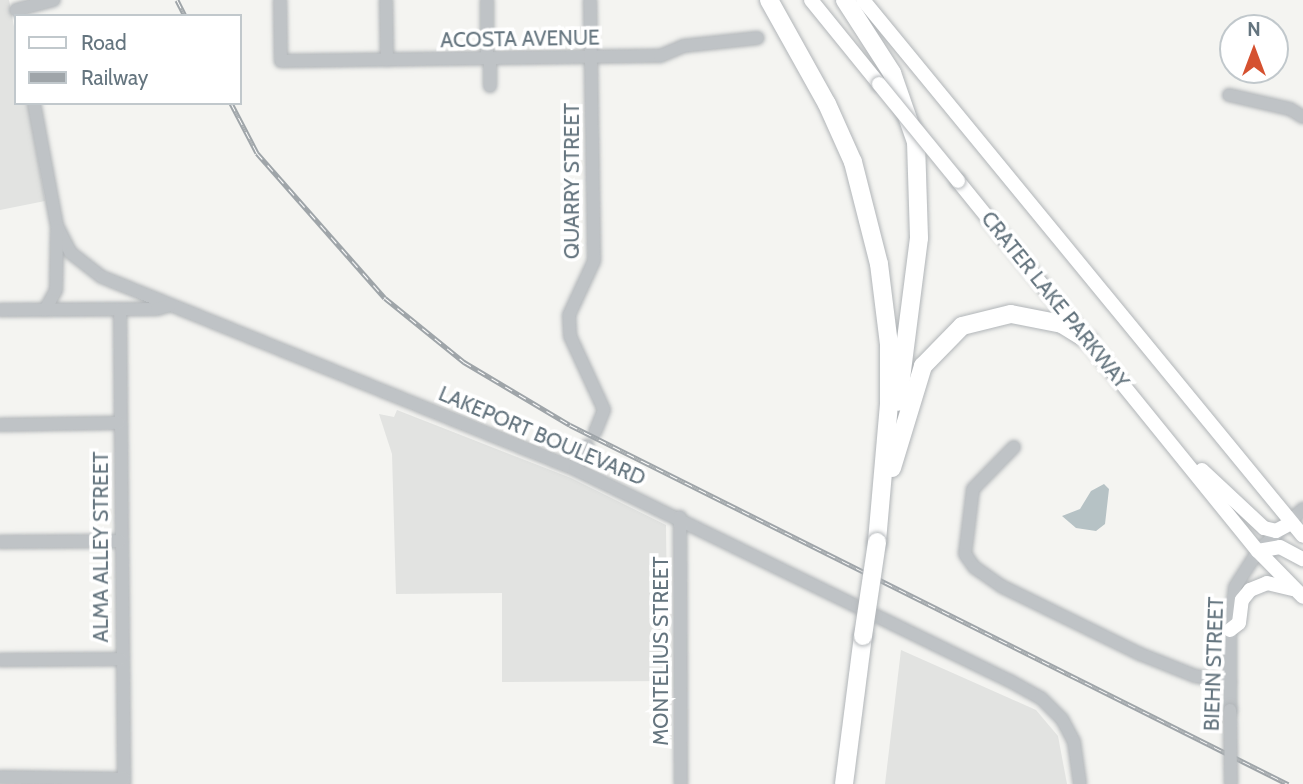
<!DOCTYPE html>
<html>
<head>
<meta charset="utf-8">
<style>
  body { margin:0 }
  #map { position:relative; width:1303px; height:784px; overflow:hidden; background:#f4f4f1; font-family:Cabin,sans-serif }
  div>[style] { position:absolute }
  .built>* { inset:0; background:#e2e3e1 }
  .water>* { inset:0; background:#b6c2c5 }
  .roads { filter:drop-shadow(0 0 2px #b1b5b8) drop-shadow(0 0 2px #b1b5b8) }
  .minor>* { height:12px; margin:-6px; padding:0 6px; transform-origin:6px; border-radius:6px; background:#bfc3c6 }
  .major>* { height:14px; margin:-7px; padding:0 7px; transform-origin:7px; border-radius:7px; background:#fff }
  .highway>* { height:18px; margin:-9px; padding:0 9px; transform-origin:9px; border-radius:9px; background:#fff }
  .rail>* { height:5px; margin-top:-2.5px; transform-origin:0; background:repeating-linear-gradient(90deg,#fff 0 8px,#9fa5a9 0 16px); box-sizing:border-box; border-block:2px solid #9fa5a9 }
  .bridges { filter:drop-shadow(0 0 2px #b1b5b8) drop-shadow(0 0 2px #b1b5b8) }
  .minor-bridge>* { height:12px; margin:-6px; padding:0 6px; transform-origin:6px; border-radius:6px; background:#bfc3c6 }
  .major-bridge>* { height:14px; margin:-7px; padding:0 7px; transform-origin:7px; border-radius:7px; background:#fff }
  .highway-bridge>* { height:18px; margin:-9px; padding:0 9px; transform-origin:9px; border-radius:9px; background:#fff }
  span { translate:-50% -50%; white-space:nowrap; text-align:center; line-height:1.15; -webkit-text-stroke:7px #fff; paint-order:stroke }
  .street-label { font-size:21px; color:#65757f }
  .legend { position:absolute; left:14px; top:14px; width:228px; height:91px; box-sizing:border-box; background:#fff; border:2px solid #c1c8cc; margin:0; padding:9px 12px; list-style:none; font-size:21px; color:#65757f }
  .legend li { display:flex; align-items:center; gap:14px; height:35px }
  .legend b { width:35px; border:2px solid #c1c8cc }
  .north { position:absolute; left:1219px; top:14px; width:70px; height:70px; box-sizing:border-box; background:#fff; border:2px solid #c1c8cc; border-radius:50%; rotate:0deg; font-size:19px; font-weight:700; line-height:28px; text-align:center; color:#65757f }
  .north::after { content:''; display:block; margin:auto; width:24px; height:32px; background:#d55130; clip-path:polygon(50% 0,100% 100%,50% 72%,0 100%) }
</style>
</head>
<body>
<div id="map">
  <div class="built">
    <i style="clip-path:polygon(0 0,9px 0,16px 37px,16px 103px,28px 103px,45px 201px,0 210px)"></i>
    <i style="clip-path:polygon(397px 410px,571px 478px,666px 525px,668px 681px,502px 682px,502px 593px,396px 594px,392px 454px,379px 414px,394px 417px)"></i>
    <i style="clip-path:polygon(901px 650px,1036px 710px,1058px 736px,1067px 784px,885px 784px)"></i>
  </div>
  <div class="water">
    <i style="clip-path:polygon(1104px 484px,1109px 489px,1105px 524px,1096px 531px,1076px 528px,1062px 516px,1080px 509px,1091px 491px)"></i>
  </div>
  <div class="roads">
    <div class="minor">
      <i style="left:280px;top:0;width:61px;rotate:89.1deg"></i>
      <i style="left:281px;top:61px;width:379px;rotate:-0.8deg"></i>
      <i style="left:660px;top:56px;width:25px;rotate:-23deg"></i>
      <i style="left:683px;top:46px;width:75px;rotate:-6.1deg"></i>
      <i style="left:386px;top:0;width:60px;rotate:89deg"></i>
      <i style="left:590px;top:0;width:261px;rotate:89.1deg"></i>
      <i style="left:594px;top:261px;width:60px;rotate:114.8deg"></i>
      <i style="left:569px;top:315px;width:21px;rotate:87deg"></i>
      <i style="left:570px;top:336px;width:81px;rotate:65.3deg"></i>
      <i style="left:604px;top:410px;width:24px;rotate:112deg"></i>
      <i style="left:16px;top:10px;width:39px;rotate:-15deg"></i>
      <i style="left:487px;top:59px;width:59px;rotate:-90deg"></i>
      <i style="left:490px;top:86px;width:27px;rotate:-90deg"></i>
      <i style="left:1229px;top:95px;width:63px;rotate:12.9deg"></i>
      <i style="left:1290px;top:109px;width:15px;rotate:32deg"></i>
      <i style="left:34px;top:103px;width:125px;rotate:79.4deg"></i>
      <i style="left:57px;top:226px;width:30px;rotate:63deg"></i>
      <i style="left:71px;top:253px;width:39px;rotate:38deg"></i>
      <i style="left:102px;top:277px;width:510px;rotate:22.09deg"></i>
      <i style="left:575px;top:469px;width:484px;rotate:26deg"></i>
      <i style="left:1010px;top:681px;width:35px;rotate:29deg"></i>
      <i style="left:1041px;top:698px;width:30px;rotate:45deg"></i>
      <i style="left:1062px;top:719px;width:26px;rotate:62deg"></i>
      <i style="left:1074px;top:742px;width:42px;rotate:81.9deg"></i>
      <i style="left:0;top:310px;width:157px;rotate:-0.4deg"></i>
      <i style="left:157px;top:309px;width:14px;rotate:-17deg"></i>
      <i style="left:45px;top:310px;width:23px;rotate:-61deg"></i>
      <i style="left:56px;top:290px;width:60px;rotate:-89deg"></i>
      <i style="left:120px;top:310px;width:474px;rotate:89.5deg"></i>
      <i style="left:0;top:425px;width:119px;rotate:-1deg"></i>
      <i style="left:1014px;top:447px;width:59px;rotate:134.3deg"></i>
      <i style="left:973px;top:489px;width:65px;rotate:97deg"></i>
      <i style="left:965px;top:554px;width:16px;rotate:55deg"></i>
      <i style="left:974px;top:567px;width:33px;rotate:35deg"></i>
      <i style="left:1001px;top:586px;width:155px;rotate:26.1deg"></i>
      <i style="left:1140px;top:654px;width:59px;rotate:21.8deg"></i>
      <i style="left:1195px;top:676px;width:36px;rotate:10deg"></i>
      <i style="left:575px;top:469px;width:26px;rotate:-62deg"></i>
      <i style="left:680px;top:517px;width:267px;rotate:89.8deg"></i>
      <i style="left:0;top:542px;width:120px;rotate:-0.5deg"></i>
      <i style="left:0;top:660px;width:121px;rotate:-0.5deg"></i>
      <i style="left:1230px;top:710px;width:80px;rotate:-90deg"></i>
      <i style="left:1230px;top:630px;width:43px;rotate:-83.4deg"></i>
      <i style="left:1235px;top:587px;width:43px;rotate:-57.4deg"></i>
      <i style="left:1258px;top:551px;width:62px;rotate:-43deg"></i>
      <i style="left:0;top:777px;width:124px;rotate:0.9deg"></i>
    </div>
    <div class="major">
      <i style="left:811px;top:0;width:108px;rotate:51deg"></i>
      <i style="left:863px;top:0;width:693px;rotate:50.62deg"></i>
      <i style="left:958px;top:181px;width:476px;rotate:51deg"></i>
      <i style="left:1258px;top:551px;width:64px;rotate:45.6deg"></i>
      <i style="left:1202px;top:470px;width:85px;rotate:43.1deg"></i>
      <i style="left:1264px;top:528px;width:12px;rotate:14deg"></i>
      <i style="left:1276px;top:531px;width:17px;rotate:-28deg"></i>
      <i style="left:1258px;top:551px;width:22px;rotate:-10deg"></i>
      <i style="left:1280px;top:547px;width:26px;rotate:28deg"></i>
      <i style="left:1230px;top:630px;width:11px;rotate:-38deg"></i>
      <i style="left:1239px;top:623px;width:23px;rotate:-83deg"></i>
      <i style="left:1242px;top:600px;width:13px;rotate:-51deg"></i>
      <i style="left:1250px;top:590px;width:18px;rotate:-22deg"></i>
      <i style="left:1267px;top:583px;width:27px;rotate:13deg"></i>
    </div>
    <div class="highway">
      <i style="left:769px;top:0;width:119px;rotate:60.9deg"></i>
      <i style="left:827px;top:104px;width:64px;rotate:65.9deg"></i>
      <i style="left:853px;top:162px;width:105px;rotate:75.7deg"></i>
      <i style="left:879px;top:264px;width:81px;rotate:82.9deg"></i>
      <i style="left:889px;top:344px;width:60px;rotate:90deg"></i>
      <i style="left:889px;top:404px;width:139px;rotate:95deg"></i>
      <i style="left:845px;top:0;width:87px;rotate:57.2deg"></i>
      <i style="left:892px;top:73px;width:73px;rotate:70.8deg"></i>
      <i style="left:916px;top:142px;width:96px;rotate:88.2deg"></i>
      <i style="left:919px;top:238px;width:165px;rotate:97.3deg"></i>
      <i style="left:892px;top:468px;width:107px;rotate:-73.1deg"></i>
      <i style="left:923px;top:366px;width:56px;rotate:-45.7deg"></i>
      <i style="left:962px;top:326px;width:50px;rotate:-13.8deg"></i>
      <i style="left:1011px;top:314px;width:52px;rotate:11.1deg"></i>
      <i style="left:1062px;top:324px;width:32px;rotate:32deg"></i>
      <i style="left:844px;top:784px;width:149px;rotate:-82.7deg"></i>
    </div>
  </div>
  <div class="rail">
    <i style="left:177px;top:0;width:18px;rotate:63deg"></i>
    <i style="left:231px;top:103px;width:56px;rotate:62.5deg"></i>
    <i style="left:257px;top:153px;width:193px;rotate:48.6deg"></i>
    <i style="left:385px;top:298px;width:102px;rotate:39deg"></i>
    <i style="left:464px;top:362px;width:123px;rotate:30.7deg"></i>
    <i style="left:570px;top:425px;width:803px;rotate:26.57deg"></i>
  </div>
  <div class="bridges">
    <div class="minor-bridge">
      <i style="left:1230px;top:710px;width:74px;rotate:89.2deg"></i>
    </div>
    <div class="major-bridge">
      <i style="left:879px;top:84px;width:125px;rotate:50.8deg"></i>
    </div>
    <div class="highway-bridge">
      <i style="left:863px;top:636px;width:95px;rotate:-81.5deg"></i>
    </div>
  </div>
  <div class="street-label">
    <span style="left:520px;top:39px;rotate:-1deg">ACOSTA AVENUE</span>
    <span style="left:572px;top:181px;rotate:-90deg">QUARRY STREET</span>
    <span style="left:1055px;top:300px;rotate:51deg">CRATER LAKE PARKWAY</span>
    <span style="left:542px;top:436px;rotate:23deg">LAKEPORT BOULEVARD</span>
    <span style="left:101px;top:547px;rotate:-90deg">ALMA ALLEY STREET</span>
    <span style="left:661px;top:651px;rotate:-90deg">MONTELIUS STREET</span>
    <span style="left:1214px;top:664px;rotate:-88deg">BIEHN STREET</span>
  </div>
  <ul class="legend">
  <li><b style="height:9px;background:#fff"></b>Road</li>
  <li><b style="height:9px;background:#9fa5a9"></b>Railway</li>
  </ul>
  <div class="north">N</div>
</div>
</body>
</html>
